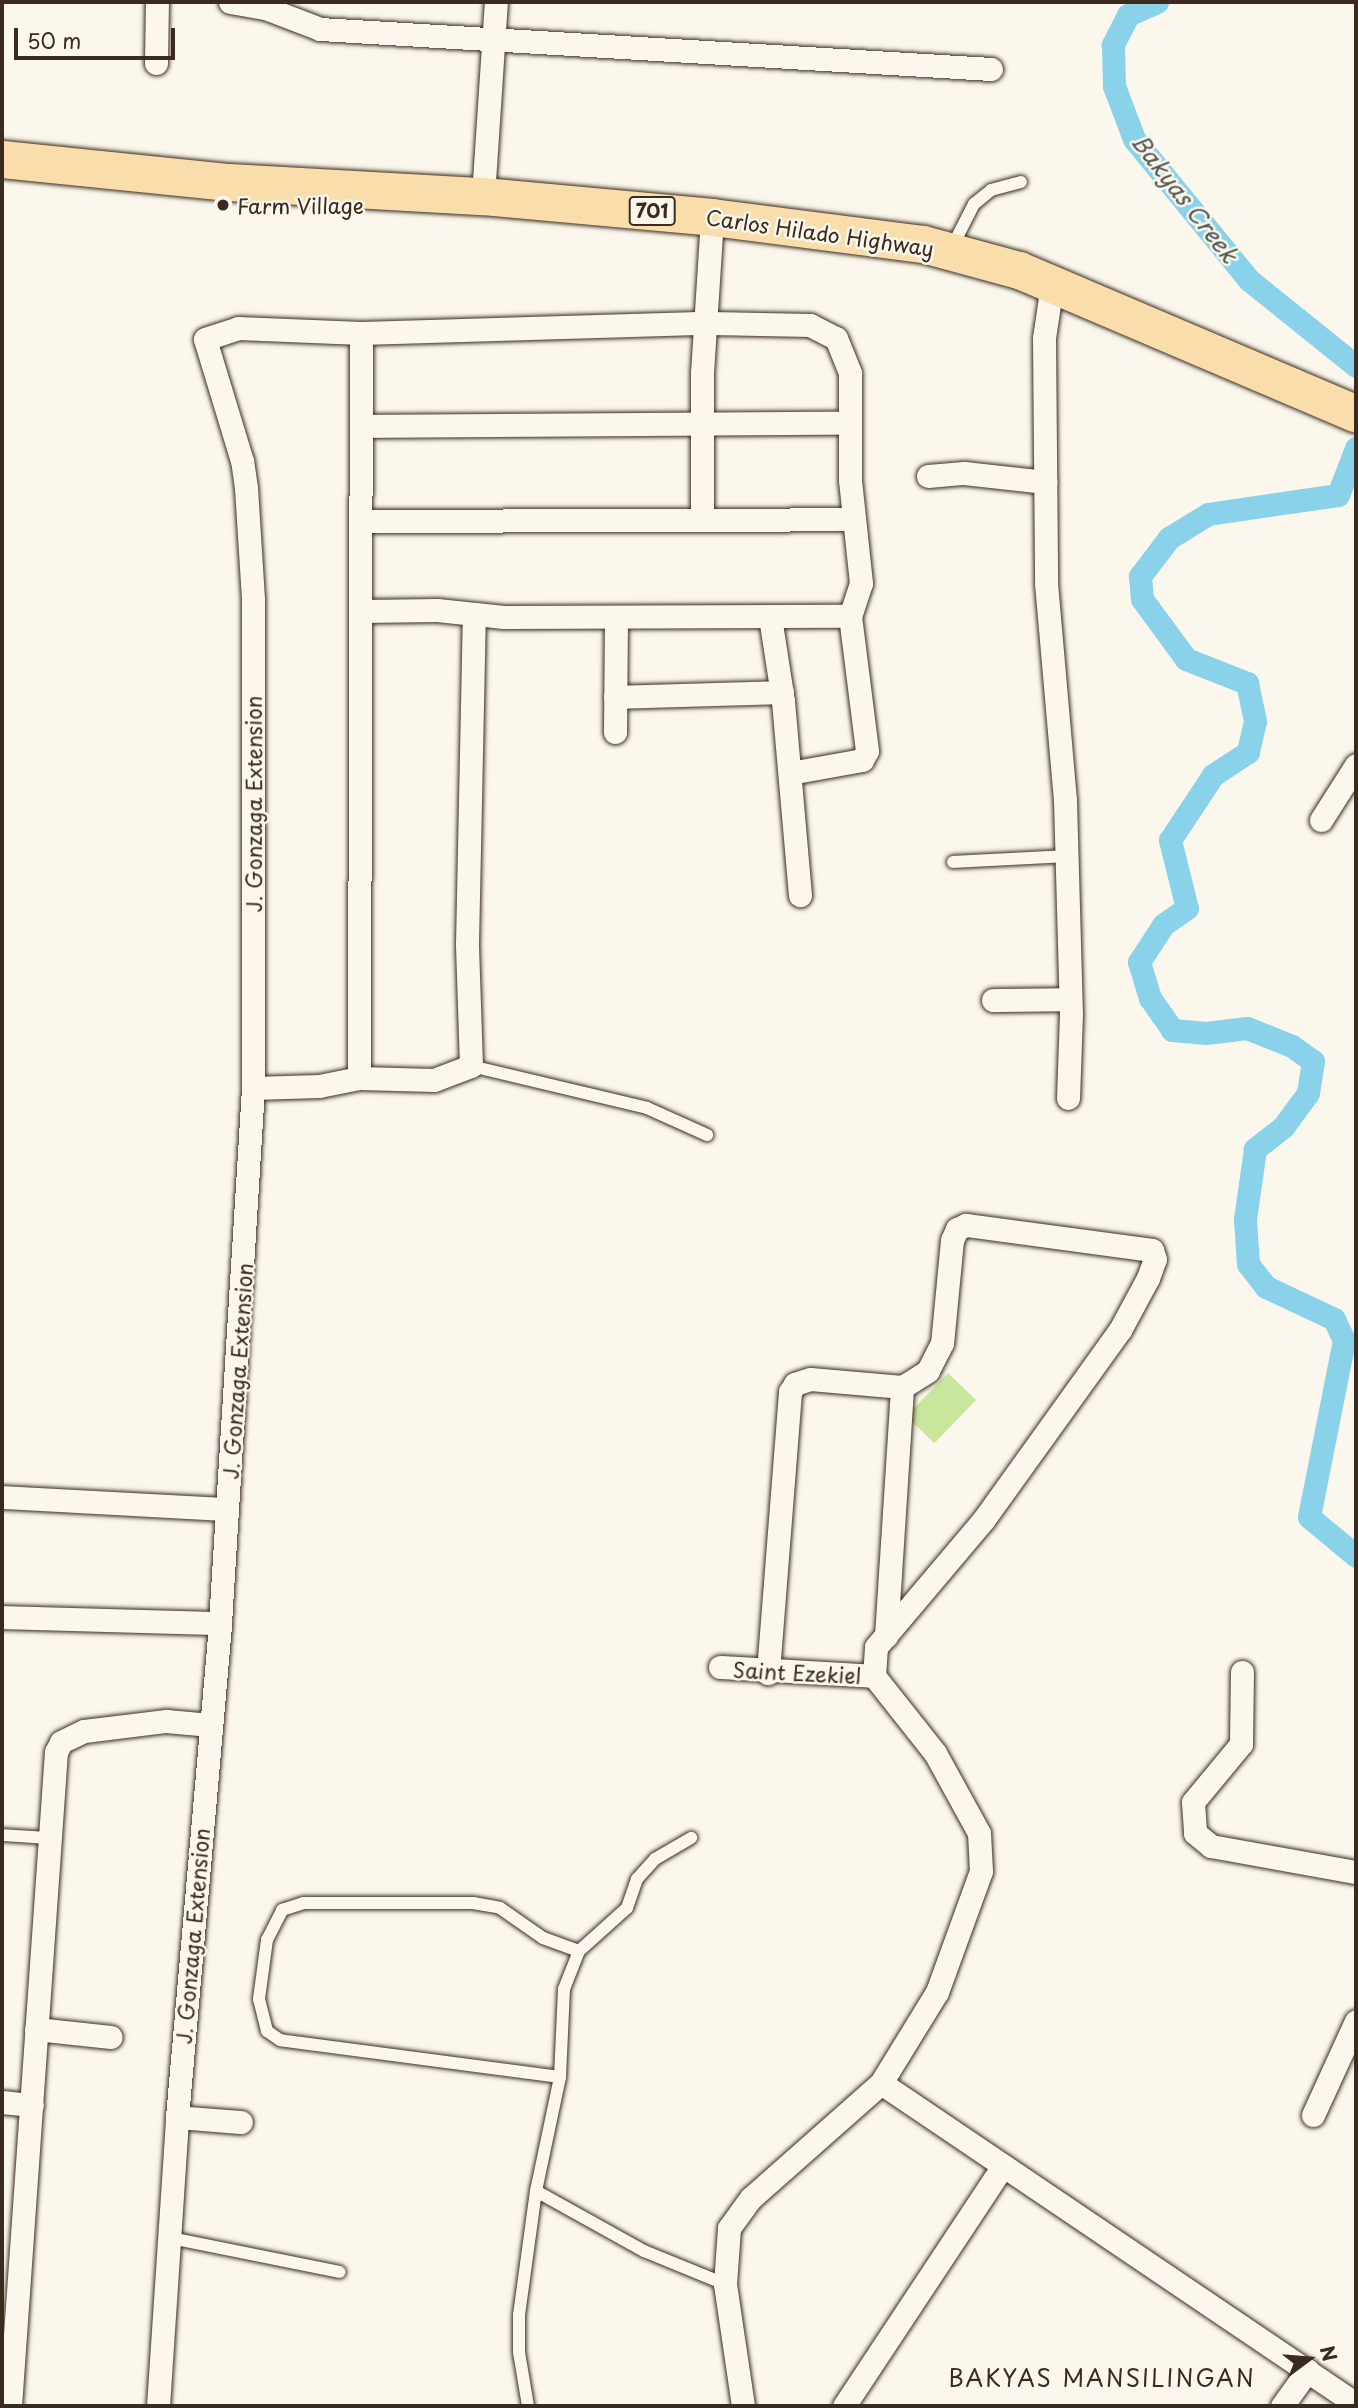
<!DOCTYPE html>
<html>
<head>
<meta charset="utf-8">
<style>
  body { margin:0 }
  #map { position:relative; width:1358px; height:2408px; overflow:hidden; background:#fbf7ec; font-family:"Playpen Sans",sans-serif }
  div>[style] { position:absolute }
  .green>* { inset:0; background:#c9e69d; transform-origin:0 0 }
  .canal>* { height:23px; margin:-11.5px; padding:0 11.5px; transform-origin:11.5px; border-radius:11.5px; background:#89d2ea }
  .roads { filter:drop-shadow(0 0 2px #3b2a1e) drop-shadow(0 0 2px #3b2a1e) }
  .lane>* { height:12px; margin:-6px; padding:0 6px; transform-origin:6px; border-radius:6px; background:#fbf7ec }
  .street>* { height:23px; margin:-11.5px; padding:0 11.5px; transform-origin:11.5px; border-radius:11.5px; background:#fbf7ec }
  .primary>* { height:37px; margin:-18.5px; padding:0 18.5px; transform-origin:18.5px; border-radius:18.5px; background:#f9deab }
  .dots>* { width:19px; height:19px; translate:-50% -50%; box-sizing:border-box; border:4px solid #fbf7ec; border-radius:50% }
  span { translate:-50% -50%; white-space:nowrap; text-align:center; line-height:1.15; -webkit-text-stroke:5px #fbf7ec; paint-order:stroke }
  .shield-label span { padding:2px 5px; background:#fbf7ec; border:2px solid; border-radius:5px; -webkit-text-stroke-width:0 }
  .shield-label { font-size:19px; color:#3b2a1e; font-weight:700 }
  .poi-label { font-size:21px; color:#3b2a1e }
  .left { translate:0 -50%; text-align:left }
  .street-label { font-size:21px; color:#3b2a1e }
  .water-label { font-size:23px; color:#4e5451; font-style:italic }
  .neighbourhood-label { font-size:23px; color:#3b2a1e; letter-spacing:2px }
  .frame { position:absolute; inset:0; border:4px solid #3b2a1e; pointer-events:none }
  .north { position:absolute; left:1274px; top:2324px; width:70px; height:70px; -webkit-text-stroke:5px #fbf7ec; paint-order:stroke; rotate:74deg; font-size:19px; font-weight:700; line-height:28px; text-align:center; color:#3b2a1e }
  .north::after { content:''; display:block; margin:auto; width:24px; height:32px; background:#3b2a1e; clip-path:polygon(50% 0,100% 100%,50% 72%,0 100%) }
  .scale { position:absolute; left:14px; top:28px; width:161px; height:32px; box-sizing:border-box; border:4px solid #3b2a1e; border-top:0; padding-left:9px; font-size:21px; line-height:24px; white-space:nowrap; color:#3b2a1e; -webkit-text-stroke:5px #fbf7ec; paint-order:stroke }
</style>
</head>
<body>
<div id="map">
  <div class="green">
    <i style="left:948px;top:1373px;width:39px;height:60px;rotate:44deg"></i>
  </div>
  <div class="canal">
    <i style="left:1157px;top:2px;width:32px;rotate:156deg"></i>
    <i style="left:1128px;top:15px;width:34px;rotate:117deg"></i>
    <i style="left:1113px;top:45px;width:41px;rotate:88.6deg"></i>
    <i style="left:1114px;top:86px;width:57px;rotate:69.3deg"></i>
    <i style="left:1134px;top:139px;width:182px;rotate:50.8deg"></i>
    <i style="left:1249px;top:280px;width:137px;rotate:38.8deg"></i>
    <i style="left:1356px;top:448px;width:50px;rotate:111deg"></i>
    <i style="left:1338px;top:495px;width:131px;rotate:171.7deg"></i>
    <i style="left:1208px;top:514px;width:46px;rotate:148.4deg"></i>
    <i style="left:1169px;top:538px;width:48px;rotate:127.3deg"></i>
    <i style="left:1140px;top:576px;width:23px;rotate:85deg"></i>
    <i style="left:1142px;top:599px;width:74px;rotate:53.7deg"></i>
    <i style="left:1186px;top:659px;width:66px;rotate:21.5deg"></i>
    <i style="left:1247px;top:683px;width:39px;rotate:78deg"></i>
    <i style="left:1255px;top:721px;width:32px;rotate:103deg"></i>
    <i style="left:1248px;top:752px;width:42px;rotate:146.7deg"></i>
    <i style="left:1213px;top:775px;width:78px;rotate:123.5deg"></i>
    <i style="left:1170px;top:840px;width:70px;rotate:76deg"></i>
    <i style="left:1187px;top:908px;width:29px;rotate:145deg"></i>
    <i style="left:1163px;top:925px;width:44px;rotate:123deg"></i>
    <i style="left:1139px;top:962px;width:38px;rotate:73deg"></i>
    <i style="left:1150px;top:998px;width:39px;rotate:55deg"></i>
    <i style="left:1172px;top:1030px;width:34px;rotate:5deg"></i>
    <i style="left:1206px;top:1033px;width:41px;rotate:-7deg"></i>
    <i style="left:1247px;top:1028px;width:48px;rotate:21.8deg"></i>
    <i style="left:1292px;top:1046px;width:26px;rotate:36deg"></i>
    <i style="left:1313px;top:1061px;width:32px;rotate:99deg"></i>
    <i style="left:1308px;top:1093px;width:42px;rotate:126.3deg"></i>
    <i style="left:1283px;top:1127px;width:36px;rotate:142deg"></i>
    <i style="left:1255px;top:1149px;width:71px;rotate:98.1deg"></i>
    <i style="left:1245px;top:1219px;width:45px;rotate:86.2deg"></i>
    <i style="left:1248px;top:1264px;width:29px;rotate:52deg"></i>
    <i style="left:1266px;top:1287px;width:75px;rotate:25.2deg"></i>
    <i style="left:1334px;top:1319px;width:23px;rotate:65deg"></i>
    <i style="left:1344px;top:1340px;width:180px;rotate:101.2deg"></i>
    <i style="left:1309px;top:1517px;width:61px;rotate:39.7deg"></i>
  </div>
  <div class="roads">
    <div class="lane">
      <i style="left:951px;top:249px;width:51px;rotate:-62.9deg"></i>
      <i style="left:974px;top:204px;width:22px;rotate:-39deg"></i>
      <i style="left:991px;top:190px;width:31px;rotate:-15deg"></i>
      <i style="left:953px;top:862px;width:114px;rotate:-3deg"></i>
      <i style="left:471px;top:1066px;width:181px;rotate:13.4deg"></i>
      <i style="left:647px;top:1108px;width:66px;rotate:24.2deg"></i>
      <i style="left:2px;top:1835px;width:48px;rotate:3.6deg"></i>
      <i style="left:560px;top:2077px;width:282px;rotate:-172.5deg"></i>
      <i style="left:280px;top:2040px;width:16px;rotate:-145deg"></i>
      <i style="left:267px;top:2031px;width:33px;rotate:-104deg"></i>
      <i style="left:259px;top:1999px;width:60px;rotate:-82.3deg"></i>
      <i style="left:267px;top:1940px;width:34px;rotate:-63deg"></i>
      <i style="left:282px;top:1910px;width:22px;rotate:-18deg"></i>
      <i style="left:303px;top:1903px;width:170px"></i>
      <i style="left:473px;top:1903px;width:27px;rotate:10deg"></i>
      <i style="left:500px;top:1908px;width:52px;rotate:34.9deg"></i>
      <i style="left:543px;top:1938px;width:38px;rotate:20deg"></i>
      <i style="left:536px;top:2191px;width:116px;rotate:-78.1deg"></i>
      <i style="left:560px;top:2077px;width:88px;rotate:-87.4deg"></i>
      <i style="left:564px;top:1989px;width:41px;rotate:-68.5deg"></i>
      <i style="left:579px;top:1951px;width:64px;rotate:-41.9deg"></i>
      <i style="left:627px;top:1908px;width:31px;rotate:-71deg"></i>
      <i style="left:637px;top:1879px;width:27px;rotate:-48deg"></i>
      <i style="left:655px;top:1859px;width:42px;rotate:-30.3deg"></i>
      <i style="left:171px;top:2238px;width:172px;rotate:11.4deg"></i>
      <i style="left:528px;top:2406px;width:55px;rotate:-99.5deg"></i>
      <i style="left:519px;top:2352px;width:37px;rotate:-90deg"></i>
      <i style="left:519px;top:2315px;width:125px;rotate:-82.2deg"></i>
      <i style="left:536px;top:2191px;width:124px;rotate:29.1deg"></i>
      <i style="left:644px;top:2251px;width:87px;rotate:22.2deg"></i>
    </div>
    <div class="street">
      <i style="left:230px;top:2px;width:39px;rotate:10deg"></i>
      <i style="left:268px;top:9px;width:56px;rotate:21deg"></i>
      <i style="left:320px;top:29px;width:672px;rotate:3.41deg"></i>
      <i style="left:156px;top:63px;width:61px;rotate:-89.1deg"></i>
      <i style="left:483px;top:196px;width:194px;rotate:-86.2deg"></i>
      <i style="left:1052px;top:284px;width:55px;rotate:98.4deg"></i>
      <i style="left:1044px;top:338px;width:245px;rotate:89.5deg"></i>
      <i style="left:1046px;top:583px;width:218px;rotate:85deg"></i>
      <i style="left:1065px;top:800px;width:213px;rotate:88.4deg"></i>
      <i style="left:1071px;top:1013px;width:85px;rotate:92deg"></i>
      <i style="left:363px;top:426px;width:487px;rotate:-0.4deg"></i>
      <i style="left:928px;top:476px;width:36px;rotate:-5deg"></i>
      <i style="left:964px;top:473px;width:82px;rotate:6.3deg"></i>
      <i style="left:702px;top:519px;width:146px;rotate:-90deg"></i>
      <i style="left:702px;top:373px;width:156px;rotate:-86.3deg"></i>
      <i style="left:362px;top:521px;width:491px;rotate:-0.2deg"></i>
      <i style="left:361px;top:611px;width:76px;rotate:-0.8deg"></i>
      <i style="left:437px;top:610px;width:67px;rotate:6deg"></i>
      <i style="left:504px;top:617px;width:346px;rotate:-0.2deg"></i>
      <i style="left:770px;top:617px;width:85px;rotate:81.2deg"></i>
      <i style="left:783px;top:701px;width:195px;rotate:85deg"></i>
      <i style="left:615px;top:697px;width:167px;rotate:-1.7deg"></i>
      <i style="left:615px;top:732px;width:115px;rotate:-89.5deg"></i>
      <i style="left:1321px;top:820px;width:65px;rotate:-57.5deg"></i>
      <i style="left:993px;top:1000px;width:77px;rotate:-0.7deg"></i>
      <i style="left:359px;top:1078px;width:745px;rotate:-89.85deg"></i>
      <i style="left:253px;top:1088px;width:66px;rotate:-1.7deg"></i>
      <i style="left:319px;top:1086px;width:41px;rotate:-11.3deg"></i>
      <i style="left:359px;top:1078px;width:75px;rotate:1.5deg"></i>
      <i style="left:434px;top:1080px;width:40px;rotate:-21deg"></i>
      <i style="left:471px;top:1066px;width:122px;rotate:-91.9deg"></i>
      <i style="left:467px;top:944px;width:330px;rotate:-88.8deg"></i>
      <i style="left:2px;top:1497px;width:225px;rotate:3.1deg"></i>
      <i style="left:2px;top:1617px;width:218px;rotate:1.6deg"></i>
      <i style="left:886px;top:1636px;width:250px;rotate:-86.3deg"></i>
      <i style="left:720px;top:1667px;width:154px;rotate:3.3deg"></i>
      <i style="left:1242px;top:1672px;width:72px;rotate:90.8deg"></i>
      <i style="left:1241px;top:1744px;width:75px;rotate:129.6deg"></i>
      <i style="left:1193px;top:1802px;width:31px;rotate:86deg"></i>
      <i style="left:1195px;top:1833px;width:21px;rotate:39deg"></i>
      <i style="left:1211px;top:1846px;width:147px;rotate:10.2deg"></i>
      <i style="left:36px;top:2029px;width:75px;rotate:6.1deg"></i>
      <i style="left:881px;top:2083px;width:573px;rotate:34.05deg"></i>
      <i style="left:2px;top:2102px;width:30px;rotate:6deg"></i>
      <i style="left:1313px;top:2115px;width:103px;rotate:-65.4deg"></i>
      <i style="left:177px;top:2117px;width:64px;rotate:4.5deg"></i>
      <i style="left:10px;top:2406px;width:656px;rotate:-85.98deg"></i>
      <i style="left:56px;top:1752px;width:11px;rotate:-63deg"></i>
      <i style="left:61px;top:1742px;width:25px;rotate:-26deg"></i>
      <i style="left:84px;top:1731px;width:83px;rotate:-7deg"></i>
      <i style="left:166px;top:1721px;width:45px;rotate:5.1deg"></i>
      <i style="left:158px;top:2406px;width:290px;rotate:-86.2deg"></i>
      <i style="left:177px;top:2117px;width:496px;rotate:-85deg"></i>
      <i style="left:220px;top:1623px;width:536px;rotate:-86.47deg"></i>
      <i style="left:253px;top:1088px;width:489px;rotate:-90deg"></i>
      <i style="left:253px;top:599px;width:111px;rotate:-93.6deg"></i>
      <i style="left:246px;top:488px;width:27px;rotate:-98deg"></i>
      <i style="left:242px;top:461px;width:127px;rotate:-106.9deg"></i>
      <i style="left:205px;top:339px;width:35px;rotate:-18deg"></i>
      <i style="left:238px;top:328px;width:123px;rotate:2.3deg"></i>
      <i style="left:361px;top:333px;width:346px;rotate:-1.7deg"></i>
      <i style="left:707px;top:323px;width:103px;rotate:1.1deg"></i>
      <i style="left:810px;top:325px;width:29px;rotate:27deg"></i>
      <i style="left:836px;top:338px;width:38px;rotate:68deg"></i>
      <i style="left:850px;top:373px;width:107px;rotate:90deg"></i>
      <i style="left:850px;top:480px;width:104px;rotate:83.9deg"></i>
      <i style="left:861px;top:583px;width:35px;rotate:108deg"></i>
      <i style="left:850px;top:616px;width:136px;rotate:82.8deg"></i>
      <i style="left:867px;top:751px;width:10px;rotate:119deg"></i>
      <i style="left:862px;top:760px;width:73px;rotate:169.8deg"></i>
      <i style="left:743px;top:2406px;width:123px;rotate:-98.4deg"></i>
      <i style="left:725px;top:2284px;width:56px;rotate:-85.9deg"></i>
      <i style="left:729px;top:2228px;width:37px;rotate:-54deg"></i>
      <i style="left:751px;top:2198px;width:174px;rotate:-41.5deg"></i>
      <i style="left:881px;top:2083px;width:107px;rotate:-58.4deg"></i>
      <i style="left:937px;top:1992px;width:129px;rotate:-70deg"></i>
      <i style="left:981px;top:1871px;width:38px;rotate:-93deg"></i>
      <i style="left:979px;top:1833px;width:91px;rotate:-118.8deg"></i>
      <i style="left:935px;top:1753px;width:98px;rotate:-128.4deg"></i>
      <i style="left:874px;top:1676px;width:29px;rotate:-86deg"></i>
      <i style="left:876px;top:1647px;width:167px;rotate:-49.8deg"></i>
      <i style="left:984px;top:1519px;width:233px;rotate:-54.3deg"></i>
      <i style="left:1120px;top:1330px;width:59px;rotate:-61.7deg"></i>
      <i style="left:1148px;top:1278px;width:20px;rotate:-70deg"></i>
      <i style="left:1155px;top:1259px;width:9px;rotate:-108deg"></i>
      <i style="left:1152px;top:1250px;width:188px;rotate:-172.3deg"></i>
      <i style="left:966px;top:1225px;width:10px;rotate:156deg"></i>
      <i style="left:957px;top:1229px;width:12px;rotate:114deg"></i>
      <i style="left:952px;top:1240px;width:103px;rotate:95.5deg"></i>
      <i style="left:942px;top:1343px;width:31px;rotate:117deg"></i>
      <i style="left:928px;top:1371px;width:31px;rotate:148deg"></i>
      <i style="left:902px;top:1387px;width:92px;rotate:-175deg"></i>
      <i style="left:810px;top:1379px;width:16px;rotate:162deg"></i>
      <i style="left:795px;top:1384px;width:9px;rotate:122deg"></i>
      <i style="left:790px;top:1392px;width:282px;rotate:94.5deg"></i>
      <i style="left:844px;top:2406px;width:288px;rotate:-56.5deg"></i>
      <i style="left:1282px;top:2406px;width:44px;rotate:-54.2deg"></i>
    </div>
    <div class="primary">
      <i style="left:2px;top:159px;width:228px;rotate:5.8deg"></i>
      <i style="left:229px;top:182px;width:254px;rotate:3.2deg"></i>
      <i style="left:483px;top:196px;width:230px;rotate:5.2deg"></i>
      <i style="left:712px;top:217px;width:213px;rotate:7.3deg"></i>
      <i style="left:923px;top:244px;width:99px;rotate:15.2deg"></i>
      <i style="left:1019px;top:270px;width:366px;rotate:23.1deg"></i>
    </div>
  </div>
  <div class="dots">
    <i style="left:223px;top:205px;background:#3b2a1e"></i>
  </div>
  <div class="shield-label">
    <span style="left:652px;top:211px">701</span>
  </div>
  <div class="poi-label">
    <span class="left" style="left:237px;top:205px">Farm Village</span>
  </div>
  <div class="street-label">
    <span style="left:820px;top:232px;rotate:8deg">Carlos Hilado Highway</span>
    <span style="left:253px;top:804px;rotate:-90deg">J. Gonzaga Extension</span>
    <span style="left:237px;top:1371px;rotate:-86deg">J. Gonzaga Extension</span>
    <span style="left:797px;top:1672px;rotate:3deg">Saint Ezekiel</span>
    <span style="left:192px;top:1936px;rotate:-85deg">J. Gonzaga Extension</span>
  </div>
  <div class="water-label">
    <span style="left:1185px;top:198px;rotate:52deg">Bakyas Creek</span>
  </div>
  <div class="neighbourhood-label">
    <span style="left:1102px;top:2378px">BAKYAS MANSILINGAN</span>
  </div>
  <div class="frame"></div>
  <div class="north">N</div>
  <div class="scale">50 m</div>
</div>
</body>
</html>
